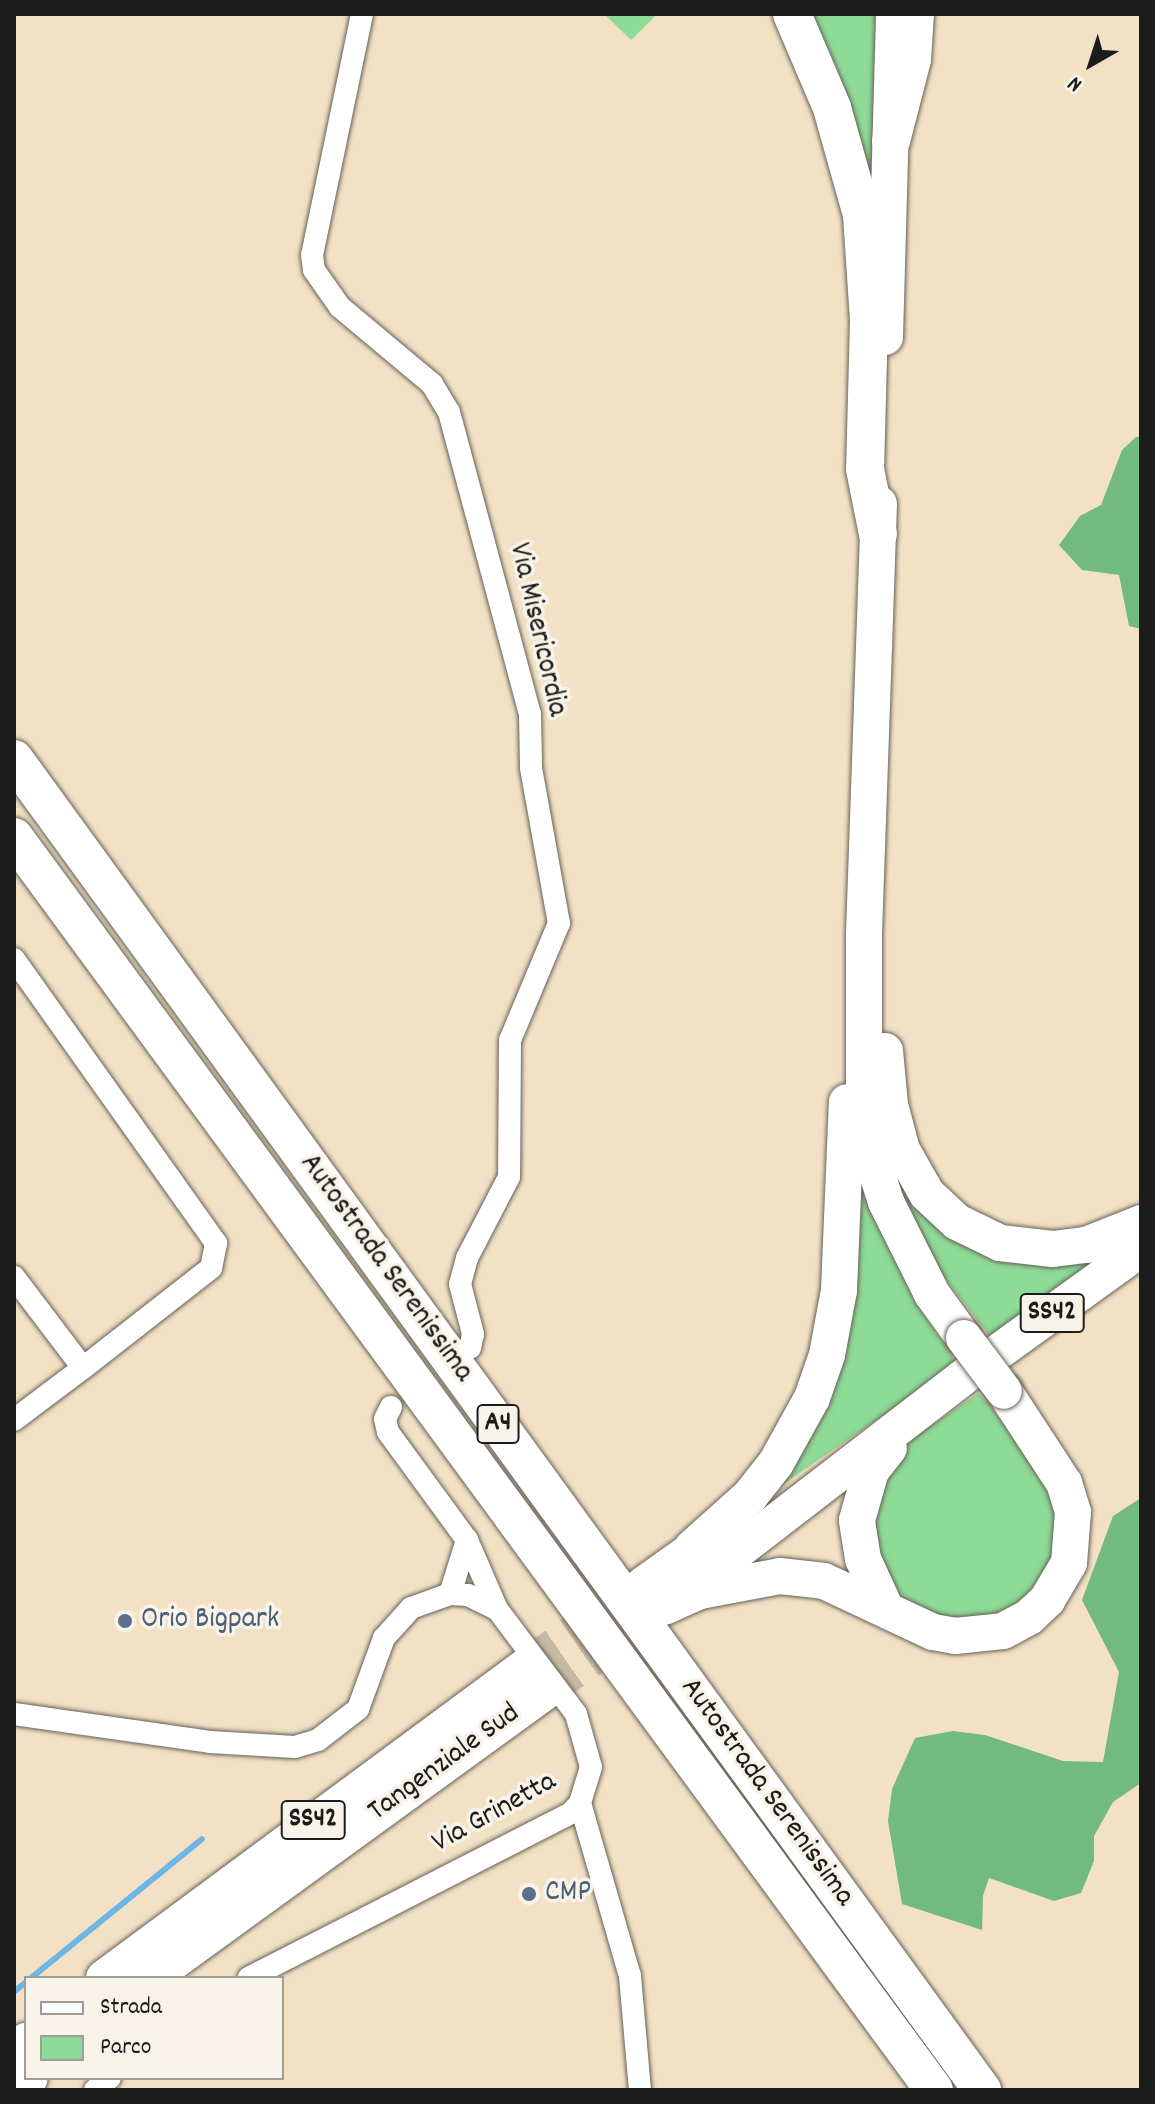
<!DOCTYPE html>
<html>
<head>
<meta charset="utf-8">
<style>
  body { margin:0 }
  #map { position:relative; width:1155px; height:2104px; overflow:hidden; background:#f2e1c5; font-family:Dekko,sans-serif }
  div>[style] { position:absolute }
  .green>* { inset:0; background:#8eda97 }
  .forest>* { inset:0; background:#72ba80 }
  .stream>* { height:6px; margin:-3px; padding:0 3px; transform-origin:3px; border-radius:3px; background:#6db5e4 }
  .trunk-tunnel>* { height:36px; margin-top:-18px; transform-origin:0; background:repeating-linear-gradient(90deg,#c7baa3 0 36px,transparent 0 54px) }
  .roads { filter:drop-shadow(0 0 2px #676157) drop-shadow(0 0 2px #676157) }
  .minor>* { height:22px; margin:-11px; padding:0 11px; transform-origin:11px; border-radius:11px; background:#fff }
  .trunk>* { height:36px; margin:-18px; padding:0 18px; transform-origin:18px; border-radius:18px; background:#fff }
  .motorway>* { height:38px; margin:-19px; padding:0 19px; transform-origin:19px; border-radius:19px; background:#fff }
  .bridges { filter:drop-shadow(0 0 2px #676157) drop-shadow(0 0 2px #676157) }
  .trunk-bridge>* { height:36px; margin:-18px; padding:0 18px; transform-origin:18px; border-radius:18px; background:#fff }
  .dots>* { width:22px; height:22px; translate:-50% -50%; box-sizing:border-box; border:4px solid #f7f3e8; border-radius:50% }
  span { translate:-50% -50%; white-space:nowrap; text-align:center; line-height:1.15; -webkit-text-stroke:7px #f7f3e8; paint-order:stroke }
  .shield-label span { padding:2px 6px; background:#f7f3e8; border:2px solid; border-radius:6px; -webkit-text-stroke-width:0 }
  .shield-label { font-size:28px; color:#1c1c1c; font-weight:700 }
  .street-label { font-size:30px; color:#1c1c1c }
  .service-label { font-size:30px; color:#4e5e75 }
  .left { translate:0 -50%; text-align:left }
  .frame { position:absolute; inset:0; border:16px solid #1c1c1c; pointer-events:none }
  .legend { position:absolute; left:24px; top:1976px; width:260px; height:104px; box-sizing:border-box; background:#f7f3e8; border:2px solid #9f9d96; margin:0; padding:10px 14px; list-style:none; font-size:24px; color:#1c1c1c }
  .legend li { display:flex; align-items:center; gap:16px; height:40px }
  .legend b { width:40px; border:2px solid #9f9d96 }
  .north { position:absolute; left:1051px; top:24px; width:80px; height:80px; -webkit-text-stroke:6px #f7f3e8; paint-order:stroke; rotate:219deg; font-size:22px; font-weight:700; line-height:32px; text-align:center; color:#1c1c1c }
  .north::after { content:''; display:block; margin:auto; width:28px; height:36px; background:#1c1c1c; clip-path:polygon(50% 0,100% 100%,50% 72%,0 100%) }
</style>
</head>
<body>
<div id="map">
  <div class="green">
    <i style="clip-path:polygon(604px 14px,657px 14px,631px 40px)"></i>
    <i style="clip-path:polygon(798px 14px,878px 14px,872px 223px)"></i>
    <i style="clip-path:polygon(887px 1122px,952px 1229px,1117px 1249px,991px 1338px,942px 1274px,891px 1172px)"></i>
    <i style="clip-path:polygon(858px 1162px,881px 1231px,914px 1292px,912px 1297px,957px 1364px,775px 1490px)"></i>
    <i style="clip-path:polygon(979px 1393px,1032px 1460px,1056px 1501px,1051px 1572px,1015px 1610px,957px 1625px,891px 1593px,870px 1557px,873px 1485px,907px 1442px)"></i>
  </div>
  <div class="forest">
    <i style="clip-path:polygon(1136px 437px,1141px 437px,1141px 629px,1129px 626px,1119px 575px,1082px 570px,1059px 545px,1080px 516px,1101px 505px,1122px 450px)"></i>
    <i style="clip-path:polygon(1141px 1498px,1141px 1783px,1113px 1802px,1094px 1836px,1094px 1861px,1081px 1893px,1054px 1901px,989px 1878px,983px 1896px,982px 1930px,902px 1904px,888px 1821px,892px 1789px,915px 1738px,953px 1731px,985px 1735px,1063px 1761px,1103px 1762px,1119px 1672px,1082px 1600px,1113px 1516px)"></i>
  </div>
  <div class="stream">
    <i style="left:31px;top:1978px;width:220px;rotate:-39.1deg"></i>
    <i style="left:14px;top:1992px;width:16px;rotate:-40deg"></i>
  </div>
  <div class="trunk-tunnel">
    <i style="left:526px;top:1666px;width:142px;rotate:-34.7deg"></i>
    <i style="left:544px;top:1692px;width:147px;rotate:-35.3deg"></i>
  </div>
  <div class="roads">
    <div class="minor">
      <i style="left:362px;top:14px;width:246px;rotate:101.7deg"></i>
      <i style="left:312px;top:255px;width:15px;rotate:82deg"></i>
      <i style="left:314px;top:270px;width:45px;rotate:54.9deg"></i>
      <i style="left:340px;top:307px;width:120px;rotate:39.9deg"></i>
      <i style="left:432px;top:384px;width:33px;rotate:59deg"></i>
      <i style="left:449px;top:412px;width:313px;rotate:75deg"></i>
      <i style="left:530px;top:714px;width:54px;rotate:88.9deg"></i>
      <i style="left:531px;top:768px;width:158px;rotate:79.8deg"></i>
      <i style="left:559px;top:923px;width:127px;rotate:112.7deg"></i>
      <i style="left:510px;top:1040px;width:137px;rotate:90.4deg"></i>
      <i style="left:509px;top:1177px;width:91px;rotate:117.4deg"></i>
      <i style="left:467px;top:1258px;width:27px;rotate:105deg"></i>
      <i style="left:460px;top:1284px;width:52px;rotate:75.4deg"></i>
      <i style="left:473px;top:1334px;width:14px;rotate:102deg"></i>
      <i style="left:14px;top:959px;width:349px;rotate:54.6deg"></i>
      <i style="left:216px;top:1243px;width:25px;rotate:101deg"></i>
      <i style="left:211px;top:1268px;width:162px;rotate:142deg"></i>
      <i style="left:14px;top:1277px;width:114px;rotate:52.8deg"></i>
      <i style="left:83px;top:1368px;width:86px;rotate:143deg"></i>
      <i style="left:391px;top:1407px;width:13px;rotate:117deg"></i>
      <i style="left:385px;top:1419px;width:13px;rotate:77deg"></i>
      <i style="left:388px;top:1432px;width:134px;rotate:53.8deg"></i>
      <i style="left:450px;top:1594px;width:57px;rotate:-72.5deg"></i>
      <i style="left:467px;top:1540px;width:75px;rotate:66.5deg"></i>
      <i style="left:14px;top:1714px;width:198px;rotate:8.1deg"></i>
      <i style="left:210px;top:1742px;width:85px;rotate:3.4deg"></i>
      <i style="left:295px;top:1747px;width:24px;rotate:-17deg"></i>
      <i style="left:318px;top:1740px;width:51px;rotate:-37.8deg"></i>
      <i style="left:358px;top:1709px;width:76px;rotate:-69.9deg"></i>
      <i style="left:384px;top:1638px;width:40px;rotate:-48deg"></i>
      <i style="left:411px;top:1608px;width:41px;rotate:-19.7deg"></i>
      <i style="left:450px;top:1594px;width:18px;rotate:3deg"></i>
      <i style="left:468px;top:1595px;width:32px;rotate:26deg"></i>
      <i style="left:497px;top:1609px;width:131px;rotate:53deg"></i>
      <i style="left:576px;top:1714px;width:55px;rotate:74.2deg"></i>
      <i style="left:591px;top:1767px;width:38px;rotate:107deg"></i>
      <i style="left:580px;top:1803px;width:13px;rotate:132deg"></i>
      <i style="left:571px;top:1813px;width:362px;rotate:152.9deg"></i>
      <i style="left:580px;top:1803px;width:180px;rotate:73.9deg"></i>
      <i style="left:630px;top:1976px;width:114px;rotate:85deg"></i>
      <i style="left:95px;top:2090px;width:19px;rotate:-39deg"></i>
    </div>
    <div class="trunk">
      <i style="left:885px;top:337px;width:323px;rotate:-88.4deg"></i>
      <i style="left:879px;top:504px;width:434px;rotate:92deg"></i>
      <i style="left:864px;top:938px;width:163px;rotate:90deg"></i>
      <i style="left:864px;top:1101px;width:58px;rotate:82deg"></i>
      <i style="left:872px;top:1158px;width:46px;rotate:72.3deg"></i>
      <i style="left:886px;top:1202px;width:103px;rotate:63.4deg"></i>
      <i style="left:932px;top:1294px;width:54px;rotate:54deg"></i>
      <i style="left:885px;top:1051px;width:54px;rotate:84.7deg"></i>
      <i style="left:890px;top:1105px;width:47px;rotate:75.1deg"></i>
      <i style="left:902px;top:1150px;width:51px;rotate:60.4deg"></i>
      <i style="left:927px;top:1194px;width:41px;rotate:43deg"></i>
      <i style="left:957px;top:1222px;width:48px;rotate:26deg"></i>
      <i style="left:1000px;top:1243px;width:53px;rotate:6.5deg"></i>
      <i style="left:1053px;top:1249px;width:33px;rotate:-7deg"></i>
      <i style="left:1086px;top:1245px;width:59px;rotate:-21.8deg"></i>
      <i style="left:692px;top:1548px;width:78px;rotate:-41.9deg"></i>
      <i style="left:750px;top:1496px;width:42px;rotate:-51.8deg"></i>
      <i style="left:776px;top:1463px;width:74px;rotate:-61deg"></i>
      <i style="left:812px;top:1398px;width:46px;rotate:-70.8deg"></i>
      <i style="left:827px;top:1355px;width:66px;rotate:-79.5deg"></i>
      <i style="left:839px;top:1290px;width:188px;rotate:-87.6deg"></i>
      <i style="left:643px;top:1585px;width:82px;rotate:-35.6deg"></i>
      <i style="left:691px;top:1587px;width:342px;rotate:-37.6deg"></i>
      <i style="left:962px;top:1378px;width:221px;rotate:-35.8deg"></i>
      <i style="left:884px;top:1605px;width:51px;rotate:-114.5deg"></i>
      <i style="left:863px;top:1559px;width:39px;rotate:-99deg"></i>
      <i style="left:857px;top:1520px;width:51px;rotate:-74.1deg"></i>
      <i style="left:871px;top:1471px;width:29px;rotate:-52deg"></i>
      <i style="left:664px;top:1607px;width:39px;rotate:-24deg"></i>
      <i style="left:700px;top:1591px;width:81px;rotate:-10.6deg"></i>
      <i style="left:780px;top:1576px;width:44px;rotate:6.5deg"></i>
      <i style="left:824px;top:1581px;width:120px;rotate:25.1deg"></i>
      <i style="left:933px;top:1632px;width:22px;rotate:10deg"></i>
      <i style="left:955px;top:1636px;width:48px;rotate:-5.9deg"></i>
      <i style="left:1003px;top:1631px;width:30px;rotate:-28deg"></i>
      <i style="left:1029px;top:1617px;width:25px;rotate:-43deg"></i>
      <i style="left:1047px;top:1600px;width:43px;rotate:-59.3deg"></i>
      <i style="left:1069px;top:1563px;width:51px;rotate:-85.5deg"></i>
      <i style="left:1073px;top:1512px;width:30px;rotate:-107deg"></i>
      <i style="left:1064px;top:1483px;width:110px;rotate:-123.1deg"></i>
      <i style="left:104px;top:1978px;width:525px;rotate:-36.48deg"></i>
      <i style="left:151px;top:1978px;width:486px;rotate:-36deg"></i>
      <i style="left:14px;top:2051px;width:16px;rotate:-40deg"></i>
      <i style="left:16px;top:2090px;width:18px;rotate:-41deg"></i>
    </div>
    <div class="motorway">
      <i style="left:792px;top:14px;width:102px;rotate:66.9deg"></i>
      <i style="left:832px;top:108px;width:111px;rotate:74.3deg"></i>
      <i style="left:862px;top:215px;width:105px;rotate:86.2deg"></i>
      <i style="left:869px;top:320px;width:149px;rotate:91.5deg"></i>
      <i style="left:865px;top:469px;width:66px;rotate:78.7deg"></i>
      <i style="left:891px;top:141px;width:85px;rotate:-75.6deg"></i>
      <i style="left:912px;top:59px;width:45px;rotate:-86.2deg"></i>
      <i style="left:14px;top:759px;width:1646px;rotate:53.97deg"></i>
      <i style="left:14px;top:837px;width:1554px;rotate:53.71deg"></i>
    </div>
  </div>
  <div class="bridges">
    <div class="trunk-bridge">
      <i style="left:964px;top:1338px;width:66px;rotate:53deg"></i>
    </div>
  </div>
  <div class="dots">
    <i style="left:125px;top:1621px;background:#5c6f8a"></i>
    <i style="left:529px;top:1894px;background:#5c6f8a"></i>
  </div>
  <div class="shield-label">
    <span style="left:1052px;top:1313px">SS42</span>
    <span style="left:498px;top:1424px">A4</span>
    <span style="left:313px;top:1820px">SS42</span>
  </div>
  <div class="street-label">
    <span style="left:536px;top:630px;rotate:77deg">Via Misericordia</span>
    <span style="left:385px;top:1269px;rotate:54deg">Autostrada Serenissima</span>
    <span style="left:445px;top:1764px;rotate:-36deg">Tangenziale Sud</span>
    <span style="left:766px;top:1793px;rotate:54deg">Autostrada Serenissima</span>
    <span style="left:495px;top:1814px;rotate:-29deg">Via Grinetta</span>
  </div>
  <div class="service-label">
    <span class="left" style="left:141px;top:1621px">Orio Bigpark</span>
    <span class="left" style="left:545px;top:1894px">CMP</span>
  </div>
  <div class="frame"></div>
  <ul class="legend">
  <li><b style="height:10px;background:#fff"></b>Strada</li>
  <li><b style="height:22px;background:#8eda97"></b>Parco</li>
  </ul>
  <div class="north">N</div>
</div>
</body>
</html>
